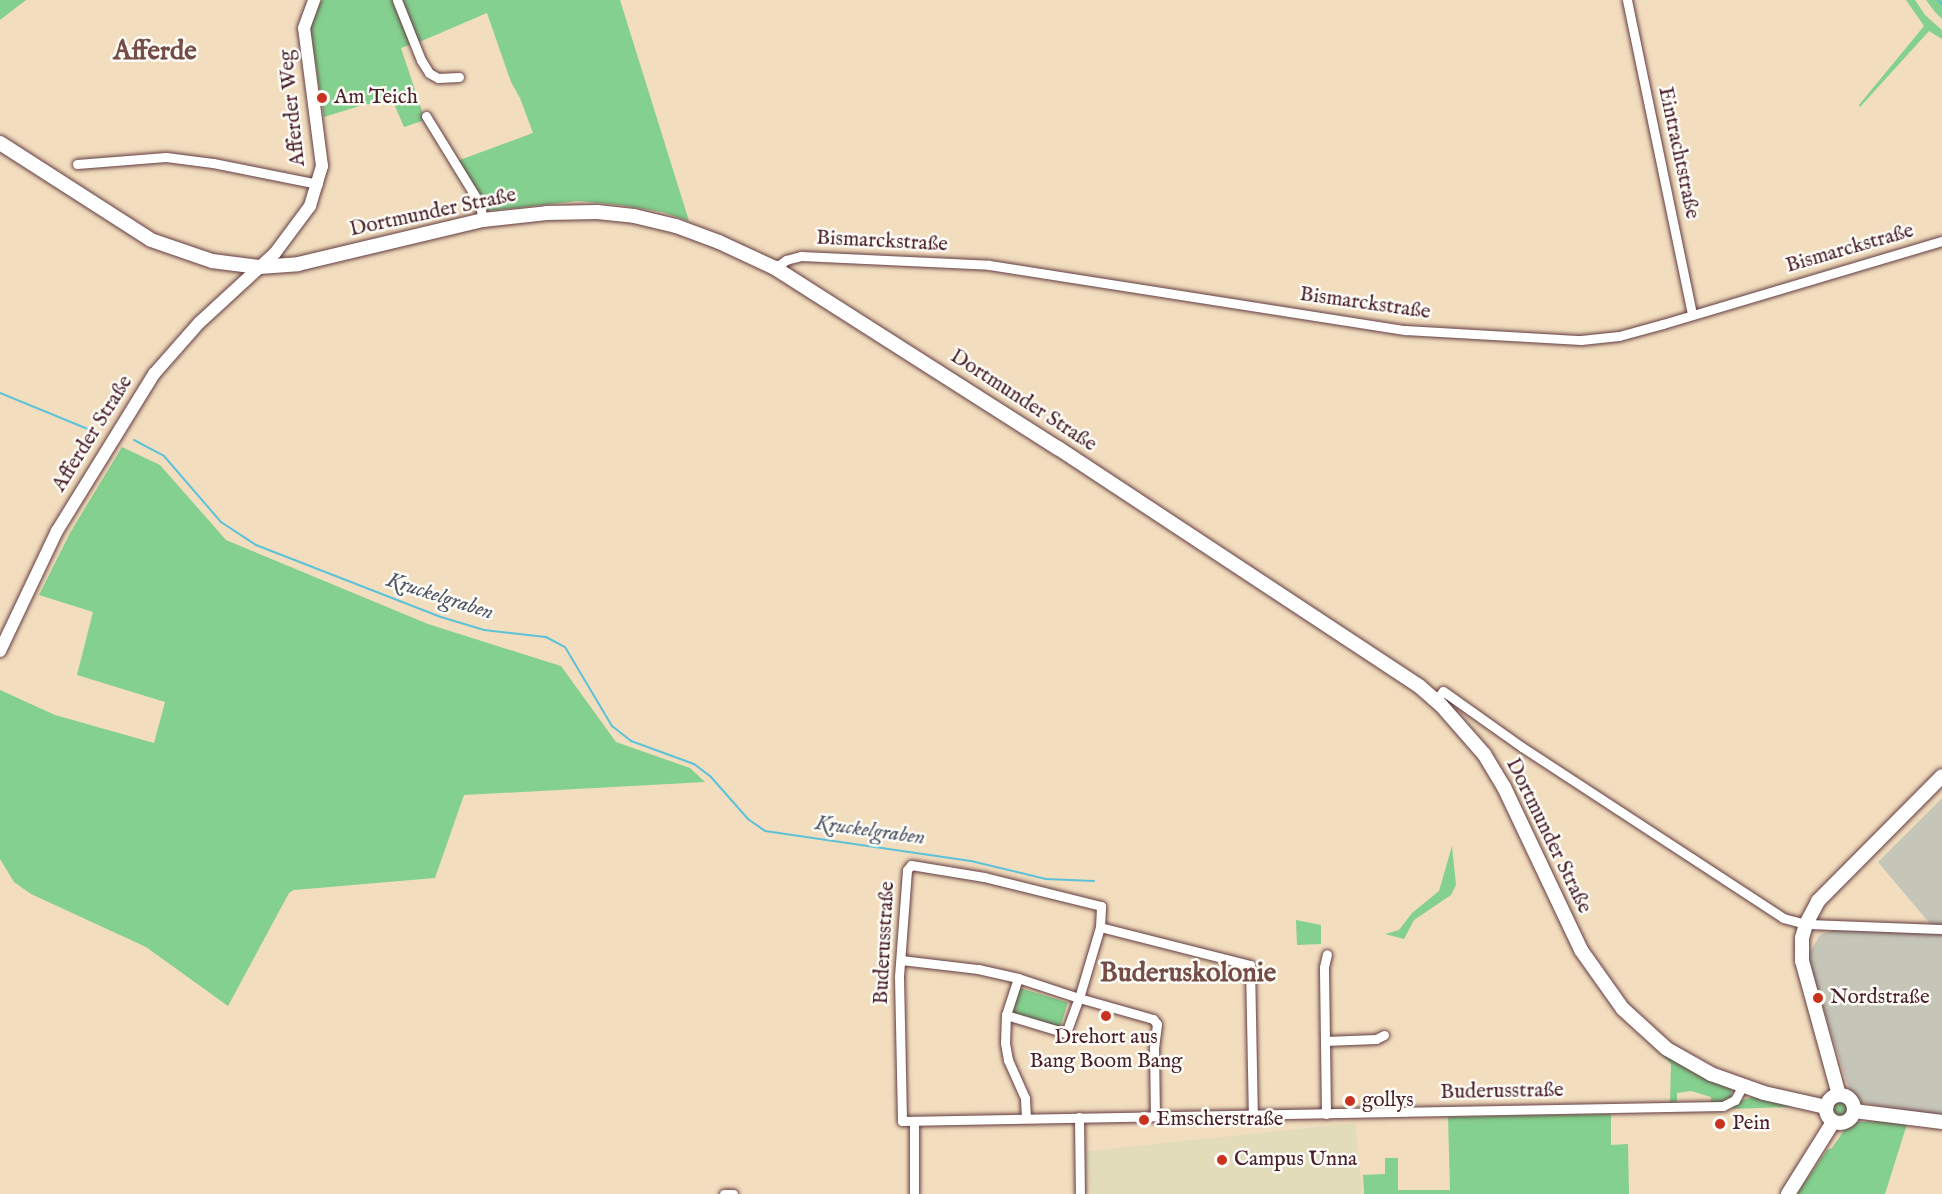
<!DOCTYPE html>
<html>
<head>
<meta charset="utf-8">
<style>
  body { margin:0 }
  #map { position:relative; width:1942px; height:1194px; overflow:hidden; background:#f2ddbe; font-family:"IM FELL English",serif }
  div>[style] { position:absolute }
  .built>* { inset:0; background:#e2dcba; transform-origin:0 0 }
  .industrial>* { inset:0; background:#c5c5b8 }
  .green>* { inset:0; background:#84d08e; transform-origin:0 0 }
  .round { border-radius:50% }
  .stream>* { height:2px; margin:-1px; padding:0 1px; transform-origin:1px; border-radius:1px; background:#5cc2d9 }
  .roads { filter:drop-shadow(0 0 2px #633c41) drop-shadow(0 0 2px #633c41) }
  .minor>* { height:9px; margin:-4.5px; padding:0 4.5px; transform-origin:4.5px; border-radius:4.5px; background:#fff }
  .tertiary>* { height:12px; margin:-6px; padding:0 6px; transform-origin:6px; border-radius:6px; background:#fff }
  .secondary>* { height:14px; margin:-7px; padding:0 7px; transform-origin:7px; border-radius:7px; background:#fff }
  .secondary>.ring { margin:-7px; padding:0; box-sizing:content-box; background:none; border:14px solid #fff; border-radius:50% }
  .dots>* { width:16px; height:16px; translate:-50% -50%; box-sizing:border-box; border:3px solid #fdfcf7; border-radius:50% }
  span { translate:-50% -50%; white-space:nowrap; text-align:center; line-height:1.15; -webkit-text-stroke:5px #fdfcf7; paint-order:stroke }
  .poi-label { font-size:21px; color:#4a1f2b }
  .left { translate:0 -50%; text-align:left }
  .street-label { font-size:21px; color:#4a1f2b }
  .water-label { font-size:22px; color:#505868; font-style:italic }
  .district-label { font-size:27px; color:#754c46; font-weight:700 }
</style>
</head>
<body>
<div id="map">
  <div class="built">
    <i style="left:1355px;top:1123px;width:71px;height:270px;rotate:84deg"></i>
  </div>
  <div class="industrial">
    <i style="clip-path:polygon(1942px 798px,1942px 1116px,1853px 1101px,1807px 957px,1820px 935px,1837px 929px,1937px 932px,1878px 862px)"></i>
  </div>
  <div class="green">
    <i style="clip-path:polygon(0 0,26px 0,0 20px)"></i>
    <i style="clip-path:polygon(322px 0,395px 0,412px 44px,401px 48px,425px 120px,404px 127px,394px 104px,366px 104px,324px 117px,310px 28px,314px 14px)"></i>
    <i style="clip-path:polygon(400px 0,620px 0,689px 221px,662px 212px,620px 205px,578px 201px,488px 211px,457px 161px,533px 133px,520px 98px,511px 82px,487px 13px,417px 43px)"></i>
    <i style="clip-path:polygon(1906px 0,1915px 0,1925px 15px,1942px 30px,1942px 39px,1929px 31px,1860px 107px,1859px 105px,1924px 26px)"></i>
    <i style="clip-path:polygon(1926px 0,1942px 0,1942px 19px,1935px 12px)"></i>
    <i style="clip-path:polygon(122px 447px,160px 465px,226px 540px,428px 624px,561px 666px,616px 742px,690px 768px,705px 782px,464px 795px,435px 878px,294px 890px,289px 893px,228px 1006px,146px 947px,31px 894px,14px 882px,0 859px,0 690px,55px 715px,154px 743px,165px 702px,77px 675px,93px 612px,39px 595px,70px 533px)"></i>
    <i style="clip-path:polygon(1452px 846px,1456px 885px,1451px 895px,1414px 920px,1404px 939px,1385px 934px,1399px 930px,1412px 913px,1439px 891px)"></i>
    <i style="clip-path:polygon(1296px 920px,1321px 925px,1321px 944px,1297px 945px)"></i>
    <i style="left:1020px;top:988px;width:50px;height:26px;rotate:17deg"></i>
    <i style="clip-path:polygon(1662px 1051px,1731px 1089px,1731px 1098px,1725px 1102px,1711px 1103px,1711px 1097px,1691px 1091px,1677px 1093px,1677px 1103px,1670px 1103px,1671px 1064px,1661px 1054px)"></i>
    <i style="clip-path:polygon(1753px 1097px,1789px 1106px,1791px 1107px,1732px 1109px,1742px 1100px)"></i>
    <i class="round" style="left:1833px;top:1102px;width:14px;height:14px"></i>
    <i style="clip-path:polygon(1611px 1114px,1611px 1145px,1628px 1144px,1629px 1194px,1364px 1194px,1363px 1175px,1385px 1174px,1385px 1158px,1398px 1158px,1398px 1190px,1450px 1190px,1448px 1117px)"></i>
    <i style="clip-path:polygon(1885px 1121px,1907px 1124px,1885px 1194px,1797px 1194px,1827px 1150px,1832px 1148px,1845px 1129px,1857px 1122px)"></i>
  </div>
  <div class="stream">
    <i style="left:1938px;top:0;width:6px;rotate:45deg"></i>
    <i style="left:0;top:393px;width:108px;rotate:22.3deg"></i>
    <i style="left:134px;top:440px;width:34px;rotate:28deg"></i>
    <i style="left:164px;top:456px;width:87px;rotate:49.2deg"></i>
    <i style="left:221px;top:522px;width:42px;rotate:33.3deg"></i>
    <i style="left:256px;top:545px;width:199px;rotate:21.3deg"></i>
    <i style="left:441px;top:617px;width:45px;rotate:16.8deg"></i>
    <i style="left:484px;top:630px;width:62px;rotate:6.4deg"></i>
    <i style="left:546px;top:637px;width:21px;rotate:28deg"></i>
    <i style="left:565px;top:647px;width:92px;rotate:59.3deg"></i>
    <i style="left:612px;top:726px;width:24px;rotate:38deg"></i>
    <i style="left:631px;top:741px;width:67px;rotate:20.1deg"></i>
    <i style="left:694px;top:764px;width:21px;rotate:37deg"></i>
    <i style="left:711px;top:777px;width:56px;rotate:48.6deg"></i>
    <i style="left:748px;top:819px;width:21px;rotate:35deg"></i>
    <i style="left:765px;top:831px;width:208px;rotate:8.3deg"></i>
    <i style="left:971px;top:861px;width:77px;rotate:13.5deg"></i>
    <i style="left:1046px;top:879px;width:48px;rotate:2.4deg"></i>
  </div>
  <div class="roads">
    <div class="minor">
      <i style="left:397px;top:0;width:65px;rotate:68.2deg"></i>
      <i style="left:421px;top:60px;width:15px;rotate:58deg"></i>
      <i style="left:429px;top:73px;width:10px;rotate:29deg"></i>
      <i style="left:438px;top:78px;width:21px;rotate:-3deg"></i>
      <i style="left:1627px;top:0;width:321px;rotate:78.3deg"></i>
      <i style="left:426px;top:116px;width:101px;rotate:58.4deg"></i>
      <i style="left:479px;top:202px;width:18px;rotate:77deg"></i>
      <i style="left:77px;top:164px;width:89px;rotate:-4.5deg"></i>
      <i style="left:166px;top:157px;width:47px;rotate:7.3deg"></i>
      <i style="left:213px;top:163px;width:107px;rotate:11.3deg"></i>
      <i style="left:775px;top:268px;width:14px;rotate:-36deg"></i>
      <i style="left:786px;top:260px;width:16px;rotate:-15deg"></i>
      <i style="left:801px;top:256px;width:188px;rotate:2.7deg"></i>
      <i style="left:989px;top:265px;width:421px;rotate:8.9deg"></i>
      <i style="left:1405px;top:330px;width:176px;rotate:3.3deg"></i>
      <i style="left:1581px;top:340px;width:38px;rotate:-6deg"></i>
      <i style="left:1619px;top:336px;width:46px;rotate:-15.3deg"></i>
      <i style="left:1663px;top:324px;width:291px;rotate:-16.6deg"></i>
      <i style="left:1436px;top:700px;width:11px;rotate:-52deg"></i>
      <i style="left:1443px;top:691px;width:97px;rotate:35.3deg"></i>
      <i style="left:1522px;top:747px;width:312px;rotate:33.2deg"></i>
      <i style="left:1783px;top:918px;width:24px;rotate:15deg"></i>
      <i style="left:1806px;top:924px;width:136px;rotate:2.1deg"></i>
      <i style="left:1100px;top:927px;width:155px;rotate:14.2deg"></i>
      <i style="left:1250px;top:965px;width:150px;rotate:88.9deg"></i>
      <i style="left:901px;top:960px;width:78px;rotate:6.7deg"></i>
      <i style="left:978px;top:969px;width:41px;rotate:12.7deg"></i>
      <i style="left:1006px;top:1015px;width:63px;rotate:16.7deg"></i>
      <i style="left:1066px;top:1033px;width:37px;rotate:-70deg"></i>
      <i style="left:1079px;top:998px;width:77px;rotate:15.8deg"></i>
      <i style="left:1153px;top:1019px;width:6px;rotate:51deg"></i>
      <i style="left:1157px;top:1024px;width:24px;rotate:97deg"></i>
      <i style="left:1154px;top:1048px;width:68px;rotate:89.2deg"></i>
      <i style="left:1325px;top:1041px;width:51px;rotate:-2.2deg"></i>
      <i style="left:1376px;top:1039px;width:9px;rotate:-27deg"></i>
      <i style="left:1326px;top:1114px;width:147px;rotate:-90.8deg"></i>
      <i style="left:1324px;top:967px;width:13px;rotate:-77deg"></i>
      <i style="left:1079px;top:1117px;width:77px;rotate:89.3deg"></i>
      <i style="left:1026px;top:1118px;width:20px;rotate:-93deg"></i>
      <i style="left:1025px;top:1098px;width:42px;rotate:-114.1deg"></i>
      <i style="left:1008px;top:1060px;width:17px;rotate:-100deg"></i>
      <i style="left:1005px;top:1043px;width:28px;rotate:-88deg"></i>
      <i style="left:1006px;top:1015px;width:39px;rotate:-72deg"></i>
      <i style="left:1018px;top:978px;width:64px;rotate:18.2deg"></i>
      <i style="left:1079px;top:998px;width:74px;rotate:-73.5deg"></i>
      <i style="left:1100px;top:927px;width:21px;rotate:-87deg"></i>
      <i style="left:1101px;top:906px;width:121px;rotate:-166.1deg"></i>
      <i style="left:984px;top:877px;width:74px;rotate:-170.7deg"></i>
      <i style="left:911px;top:865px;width:6px;rotate:129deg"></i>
      <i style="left:907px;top:870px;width:107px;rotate:94.3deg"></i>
      <i style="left:899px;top:977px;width:144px;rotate:88.8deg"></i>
      <i style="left:902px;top:1121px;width:821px;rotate:-1.05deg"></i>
      <i style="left:1723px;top:1106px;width:13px;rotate:-27deg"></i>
      <i style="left:1735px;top:1100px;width:15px;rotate:-62deg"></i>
      <i style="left:724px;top:1194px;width:9px"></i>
      <i style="left:914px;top:1194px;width:73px;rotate:-90deg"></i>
    </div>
    <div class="tertiary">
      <i style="left:0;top:651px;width:133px;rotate:-64.6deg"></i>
      <i style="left:57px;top:531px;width:185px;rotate:-58.3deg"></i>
      <i style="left:154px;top:374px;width:68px;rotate:-48.6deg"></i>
      <i style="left:199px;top:323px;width:103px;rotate:-42.6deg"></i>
      <i style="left:275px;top:253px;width:59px;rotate:-53.3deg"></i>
      <i style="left:310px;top:206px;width:42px;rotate:-73.3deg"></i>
      <i style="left:322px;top:166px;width:139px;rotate:-97.4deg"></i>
      <i style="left:304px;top:28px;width:30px;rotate:-70deg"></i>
    </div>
    <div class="secondary">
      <i style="left:0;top:143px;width:179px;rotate:32.7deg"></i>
      <i style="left:151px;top:240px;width:65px;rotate:19deg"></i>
      <i style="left:212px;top:261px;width:47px;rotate:7.3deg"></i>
      <i style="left:259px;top:267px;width:39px;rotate:-4deg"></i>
      <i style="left:298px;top:264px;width:190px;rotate:-13.4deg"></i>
      <i style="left:483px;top:220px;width:64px;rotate:-6.2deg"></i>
      <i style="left:547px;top:213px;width:50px;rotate:-1.1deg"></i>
      <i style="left:597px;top:212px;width:37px;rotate:6deg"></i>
      <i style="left:634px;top:216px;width:43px;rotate:13.4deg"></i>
      <i style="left:676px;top:226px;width:46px;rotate:20.4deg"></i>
      <i style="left:719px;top:242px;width:62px;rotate:24.9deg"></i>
      <i style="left:775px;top:268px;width:335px;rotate:32.5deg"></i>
      <i style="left:1058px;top:448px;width:432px;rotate:33.4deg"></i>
      <i style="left:1419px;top:686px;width:28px;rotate:41deg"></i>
      <i style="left:1440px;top:704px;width:67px;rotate:48.7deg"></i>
      <i style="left:1484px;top:754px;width:39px;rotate:59deg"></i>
      <i style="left:1504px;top:787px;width:180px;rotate:64.7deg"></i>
      <i style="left:1581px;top:950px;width:72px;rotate:54.6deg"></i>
      <i style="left:1623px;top:1009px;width:59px;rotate:42.3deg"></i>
      <i style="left:1667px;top:1049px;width:51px;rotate:29.6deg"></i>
      <i style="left:1711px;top:1074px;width:56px;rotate:19.7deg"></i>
      <i style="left:1764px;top:1093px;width:64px;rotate:12.7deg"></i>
      <i class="ring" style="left:1826px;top:1095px;width:14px;height:14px"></i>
      <i style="left:1839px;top:1095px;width:139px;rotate:-105.4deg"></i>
      <i style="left:1802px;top:961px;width:23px;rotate:-90deg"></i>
      <i style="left:1802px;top:938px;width:15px;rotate:-74deg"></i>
      <i style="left:1806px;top:924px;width:26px;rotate:-62deg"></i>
      <i style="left:1818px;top:901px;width:176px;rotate:-45.2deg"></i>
      <i style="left:1854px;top:1111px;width:89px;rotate:7.1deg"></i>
      <i style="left:1788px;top:1194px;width:85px;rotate:-58deg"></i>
    </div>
  </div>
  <div class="dots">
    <i style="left:322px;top:98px;background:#c8321e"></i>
    <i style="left:1818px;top:998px;background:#c8321e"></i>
    <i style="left:1106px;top:1016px;background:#c8321e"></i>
    <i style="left:1350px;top:1101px;background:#c8321e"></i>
    <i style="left:1144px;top:1120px;background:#c8321e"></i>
    <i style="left:1720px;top:1124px;background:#c8321e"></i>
    <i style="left:1222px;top:1160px;background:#c8321e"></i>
  </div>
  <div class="poi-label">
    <span class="left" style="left:334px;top:98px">Am Teich</span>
    <span class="left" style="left:1830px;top:998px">Nordstraße</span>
    <span style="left:1106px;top:1050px">Drehort aus<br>Bang Boom Bang</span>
    <span class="left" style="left:1362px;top:1101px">gollys</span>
    <span class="left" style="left:1156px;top:1120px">Emscherstraße</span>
    <span class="left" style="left:1732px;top:1124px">Pein</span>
    <span class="left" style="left:1234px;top:1160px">Campus Unna</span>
  </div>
  <div class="street-label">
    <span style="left:293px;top:108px;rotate:-96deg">Afferder Weg</span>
    <span style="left:1678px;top:153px;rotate:78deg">Eintrachtstraße</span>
    <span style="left:433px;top:213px;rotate:-12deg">Dortmunder Straße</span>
    <span style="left:882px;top:242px;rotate:3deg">Bismarckstraße</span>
    <span style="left:1850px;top:249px;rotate:-16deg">Bismarckstraße</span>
    <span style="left:1365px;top:304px;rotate:8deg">Bismarckstraße</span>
    <span style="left:1023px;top:401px;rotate:33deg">Dortmunder Straße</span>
    <span style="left:93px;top:434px;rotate:-58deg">Afferder Straße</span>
    <span style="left:1548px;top:836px;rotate:64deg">Dortmunder Straße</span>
    <span style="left:885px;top:943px;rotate:-87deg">Buderusstraße</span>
    <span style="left:1502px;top:1092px;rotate:-1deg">Buderusstraße</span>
  </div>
  <div class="water-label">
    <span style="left:440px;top:597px;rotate:18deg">Kruckelgraben</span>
    <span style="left:870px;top:831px;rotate:8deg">Kruckelgraben</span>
  </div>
  <div class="district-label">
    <span style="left:155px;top:53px">Afferde</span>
    <span style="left:1188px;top:975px">Buderuskolonie</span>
  </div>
</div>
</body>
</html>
